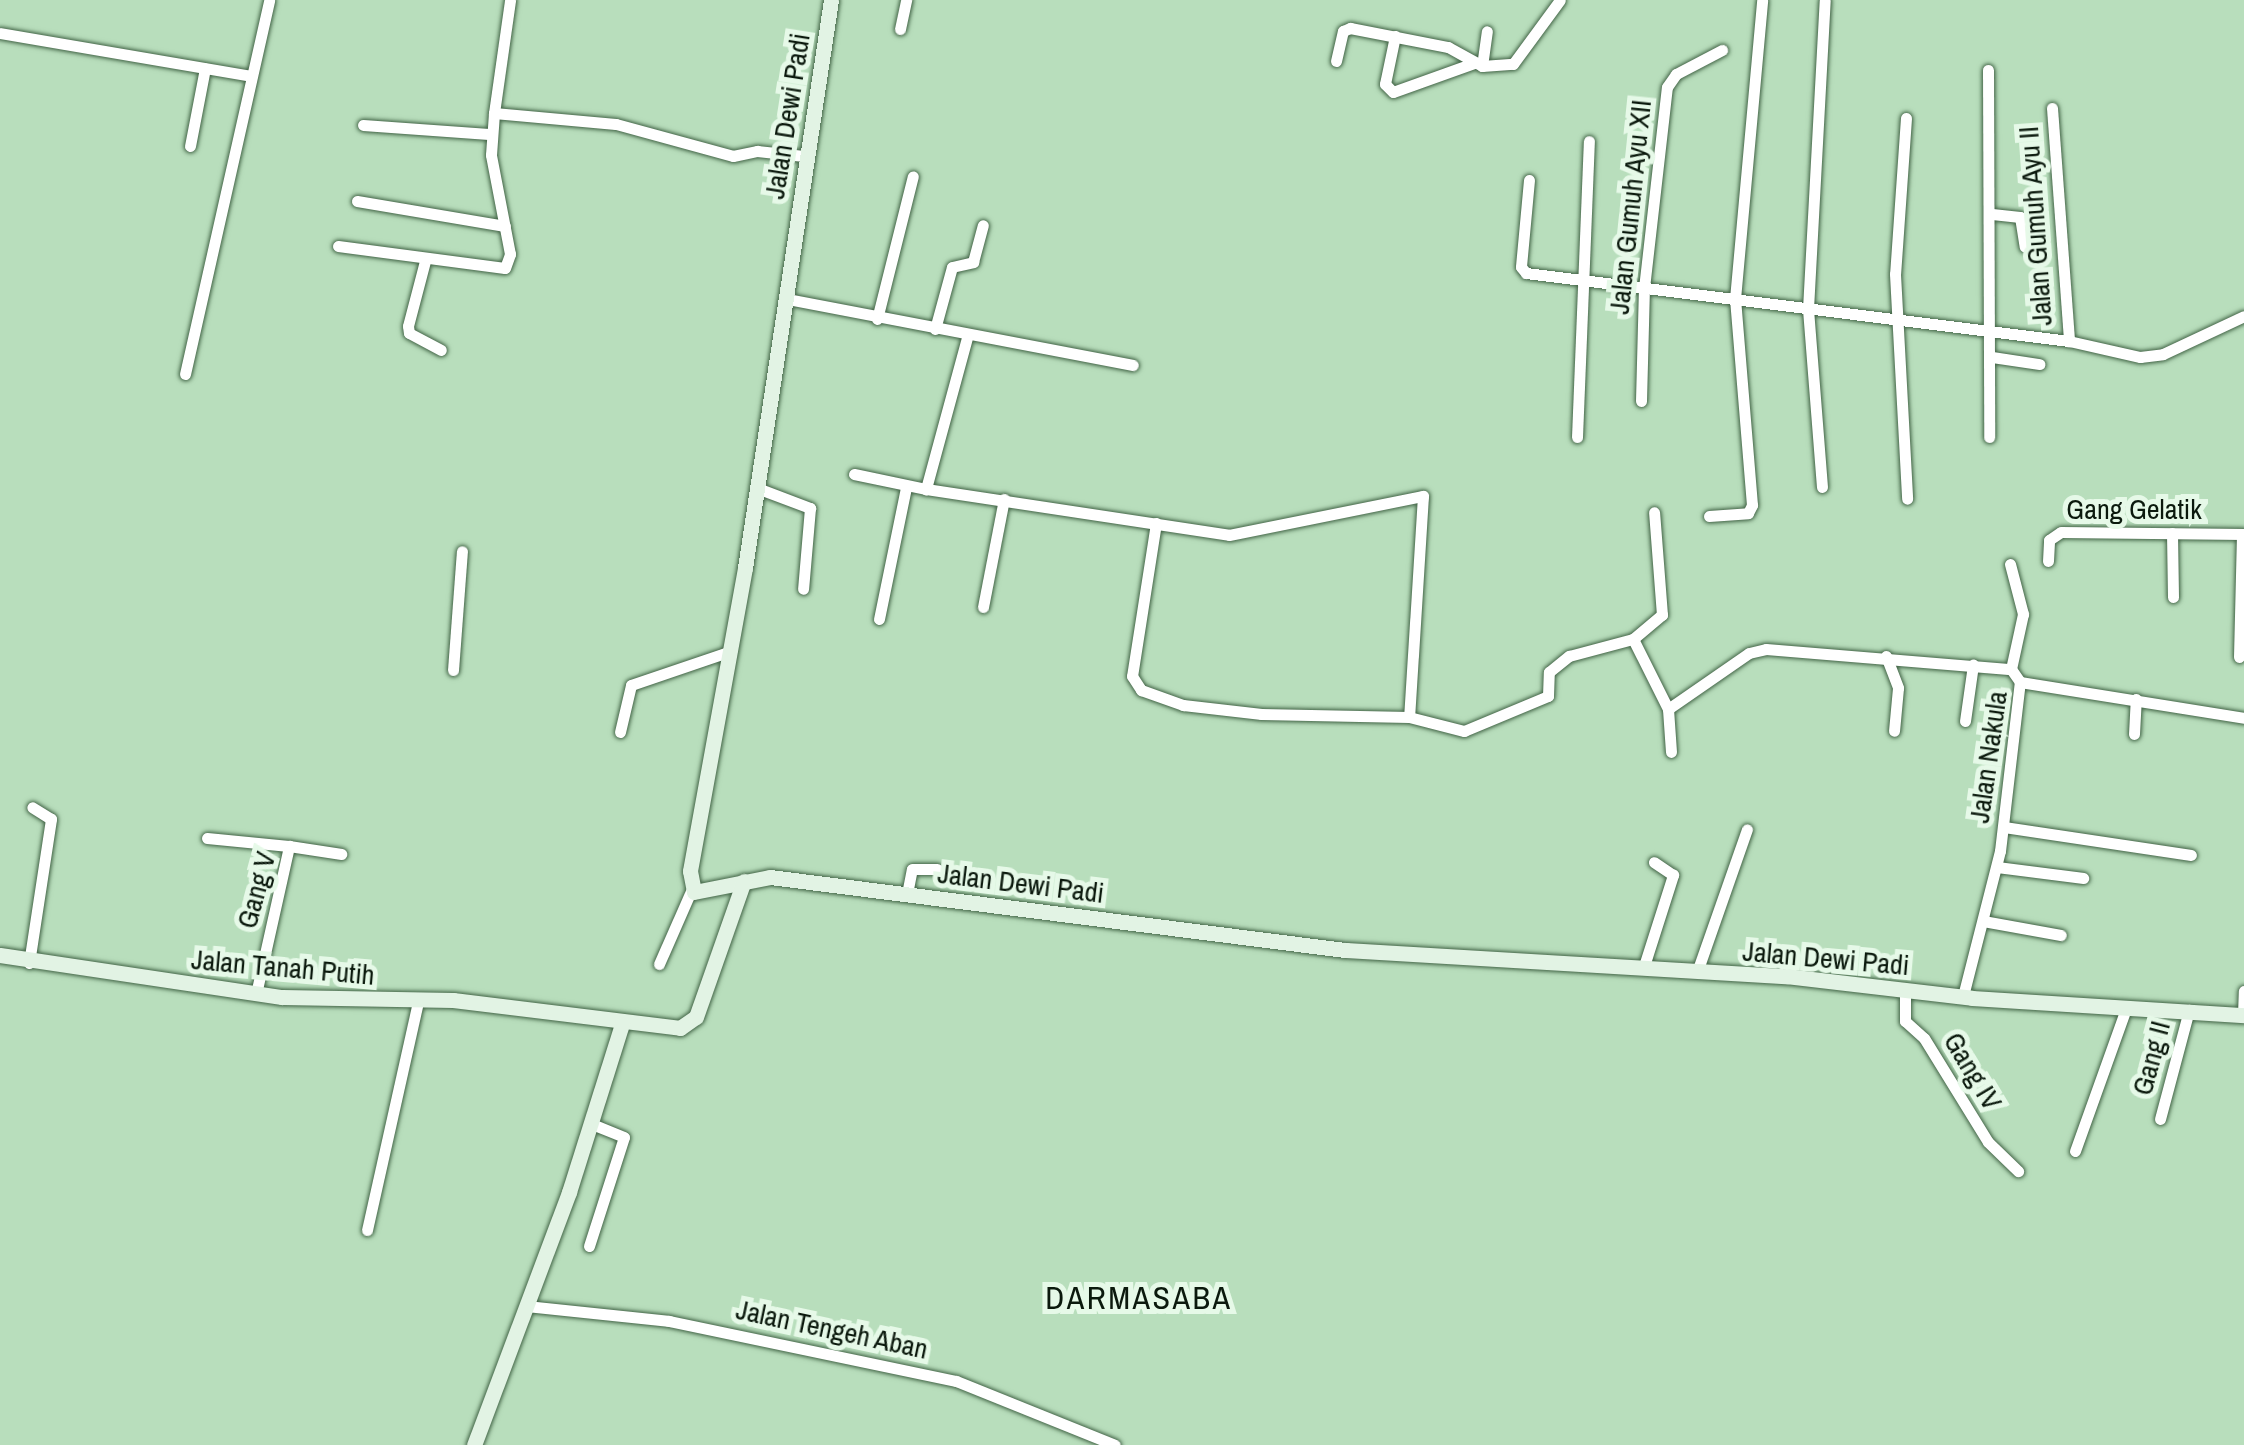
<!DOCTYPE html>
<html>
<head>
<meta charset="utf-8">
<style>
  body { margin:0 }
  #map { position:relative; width:2244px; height:1445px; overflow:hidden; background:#b8debc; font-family:"Archivo Narrow",sans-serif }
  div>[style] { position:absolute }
  .roads { filter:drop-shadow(0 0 2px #426446) drop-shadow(0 0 2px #426446) }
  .street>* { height:11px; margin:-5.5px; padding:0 5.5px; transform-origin:5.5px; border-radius:5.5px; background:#fff }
  .secondary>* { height:15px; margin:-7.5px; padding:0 7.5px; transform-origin:7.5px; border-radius:7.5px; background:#e2f3e4 }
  span { translate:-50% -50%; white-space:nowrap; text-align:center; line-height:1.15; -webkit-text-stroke:10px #e6f9e8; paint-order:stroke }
  .street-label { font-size:28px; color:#0b190d }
  .quarter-label { font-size:32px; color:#0b190d; letter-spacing:2.5px }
</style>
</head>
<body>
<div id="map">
  <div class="roads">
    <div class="street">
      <i style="left:900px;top:29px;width:30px;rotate:-78deg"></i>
      <i style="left:0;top:33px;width:255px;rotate:9.7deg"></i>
      <i style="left:1395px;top:36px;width:49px;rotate:101.8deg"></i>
      <i style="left:1385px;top:84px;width:11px;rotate:45deg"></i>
      <i style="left:1393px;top:92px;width:86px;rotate:-19.7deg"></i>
      <i style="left:1336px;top:61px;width:31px;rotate:-77deg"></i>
      <i style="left:1343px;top:31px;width:8px;rotate:-23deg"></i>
      <i style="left:1350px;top:28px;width:100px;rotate:11deg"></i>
      <i style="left:1448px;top:47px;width:39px;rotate:29deg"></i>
      <i style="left:1482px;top:66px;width:31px;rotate:-4deg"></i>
      <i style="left:1513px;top:64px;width:79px;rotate:-53.7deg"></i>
      <i style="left:1482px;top:66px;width:35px;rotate:-82deg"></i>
      <i style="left:1988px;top:70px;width:367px;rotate:89.8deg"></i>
      <i style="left:2052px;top:108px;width:234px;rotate:85.8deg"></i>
      <i style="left:494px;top:113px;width:114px;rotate:-81.9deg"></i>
      <i style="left:1906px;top:118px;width:156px;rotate:94deg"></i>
      <i style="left:1895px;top:274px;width:225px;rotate:86.9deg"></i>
      <i style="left:363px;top:125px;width:126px;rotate:4.1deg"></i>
      <i style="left:190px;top:146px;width:79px;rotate:-79.1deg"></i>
      <i style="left:1529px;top:180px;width:87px;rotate:95.3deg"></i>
      <i style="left:1521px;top:267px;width:8px;rotate:50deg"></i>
      <i style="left:1526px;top:273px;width:547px;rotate:7.14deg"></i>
      <i style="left:2069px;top:341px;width:73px;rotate:12.7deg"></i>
      <i style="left:2140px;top:357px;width:23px;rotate:-7deg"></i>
      <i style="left:2163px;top:354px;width:89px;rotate:-25.1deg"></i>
      <i style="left:357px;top:201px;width:150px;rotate:9.6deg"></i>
      <i style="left:1992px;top:214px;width:28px;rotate:6deg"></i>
      <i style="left:2020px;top:217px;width:30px;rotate:81deg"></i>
      <i style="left:338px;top:246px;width:168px;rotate:7.5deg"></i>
      <i style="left:505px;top:268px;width:15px;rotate:-70deg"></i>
      <i style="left:510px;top:254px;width:101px;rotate:-100.9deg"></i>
      <i style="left:491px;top:155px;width:42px;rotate:-85.9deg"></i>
      <i style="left:494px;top:113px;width:122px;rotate:5.2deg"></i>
      <i style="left:616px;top:124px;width:121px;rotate:15.3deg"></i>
      <i style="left:733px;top:156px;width:25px;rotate:-12deg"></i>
      <i style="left:757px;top:151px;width:47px;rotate:6.1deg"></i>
      <i style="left:425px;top:261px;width:67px;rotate:104.7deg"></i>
      <i style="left:408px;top:326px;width:7px;rotate:82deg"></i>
      <i style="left:409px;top:333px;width:36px;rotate:28deg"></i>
      <i style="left:787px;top:299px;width:352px;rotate:10.8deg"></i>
      <i style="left:877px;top:319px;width:147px;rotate:-75.9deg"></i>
      <i style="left:935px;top:329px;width:64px;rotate:-74.7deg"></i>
      <i style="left:952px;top:267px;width:22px;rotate:-13deg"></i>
      <i style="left:973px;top:262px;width:38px;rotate:-75deg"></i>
      <i style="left:968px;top:334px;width:161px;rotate:105.2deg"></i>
      <i style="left:926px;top:489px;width:306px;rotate:8.6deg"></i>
      <i style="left:1229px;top:535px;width:198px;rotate:-11.4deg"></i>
      <i style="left:1423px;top:496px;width:221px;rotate:93.6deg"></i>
      <i style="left:1992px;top:357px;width:48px;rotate:8.5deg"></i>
      <i style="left:185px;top:374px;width:383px;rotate:-77.3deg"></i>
      <i style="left:1641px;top:401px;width:113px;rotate:-88.5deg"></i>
      <i style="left:1644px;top:288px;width:202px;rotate:-83.5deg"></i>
      <i style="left:1667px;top:87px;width:16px;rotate:-55deg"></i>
      <i style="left:1676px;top:74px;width:52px;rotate:-27.6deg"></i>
      <i style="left:1577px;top:437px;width:296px;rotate:-87.7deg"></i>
      <i style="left:854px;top:474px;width:74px;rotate:11.8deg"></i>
      <i style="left:1822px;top:487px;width:179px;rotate:-94.5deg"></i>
      <i style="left:1808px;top:309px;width:309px;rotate:-86.9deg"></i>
      <i style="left:757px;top:488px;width:57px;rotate:20.7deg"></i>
      <i style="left:810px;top:508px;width:81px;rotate:94.9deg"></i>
      <i style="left:1709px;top:516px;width:39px;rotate:-4deg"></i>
      <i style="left:1748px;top:513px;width:9px;rotate:-63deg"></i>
      <i style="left:1752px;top:505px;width:207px;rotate:-94.7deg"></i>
      <i style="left:1735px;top:299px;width:300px;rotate:-84.8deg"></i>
      <i style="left:1156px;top:523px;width:155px;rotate:98.9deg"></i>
      <i style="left:1132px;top:676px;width:17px;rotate:57deg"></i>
      <i style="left:1141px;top:690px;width:45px;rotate:19.7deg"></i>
      <i style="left:1183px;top:705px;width:79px;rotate:6.6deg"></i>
      <i style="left:1261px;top:714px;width:148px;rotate:1.2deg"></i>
      <i style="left:1409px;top:717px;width:57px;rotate:14.3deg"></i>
      <i style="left:1464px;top:731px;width:91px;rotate:-22.6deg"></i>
      <i style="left:1548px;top:696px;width:24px;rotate:-88deg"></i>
      <i style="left:1549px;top:672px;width:26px;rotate:-39deg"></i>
      <i style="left:1569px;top:656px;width:66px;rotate:-14.9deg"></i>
      <i style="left:1633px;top:639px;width:78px;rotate:63.4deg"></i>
      <i style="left:1668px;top:709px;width:98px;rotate:-34.7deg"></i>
      <i style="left:1749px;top:653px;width:17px;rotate:-13deg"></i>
      <i style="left:1766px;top:649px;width:246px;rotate:4.7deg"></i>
      <i style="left:2011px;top:669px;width:16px;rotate:55deg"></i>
      <i style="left:2172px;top:533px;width:64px;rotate:89.1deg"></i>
      <i style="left:2048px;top:561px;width:21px;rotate:-87deg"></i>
      <i style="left:2049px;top:540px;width:14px;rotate:-34deg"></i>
      <i style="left:2061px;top:532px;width:183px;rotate:0.6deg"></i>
      <i style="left:2010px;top:564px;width:52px;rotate:75.4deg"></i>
      <i style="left:2023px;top:614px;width:56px;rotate:102.3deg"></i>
      <i style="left:983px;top:607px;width:110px;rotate:-79deg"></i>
      <i style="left:879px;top:619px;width:135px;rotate:-78.4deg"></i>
      <i style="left:1633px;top:639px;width:38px;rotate:-40deg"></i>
      <i style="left:1662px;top:615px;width:103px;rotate:-94.4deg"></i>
      <i style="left:1886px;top:656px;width:34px;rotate:69deg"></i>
      <i style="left:1898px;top:688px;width:43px;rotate:95.3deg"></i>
      <i style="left:2239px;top:657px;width:123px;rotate:-88.6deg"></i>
      <i style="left:453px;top:670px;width:119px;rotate:-85.7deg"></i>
      <i style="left:2020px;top:682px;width:227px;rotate:9.1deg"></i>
      <i style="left:1668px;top:709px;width:43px;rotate:86deg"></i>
      <i style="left:1965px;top:721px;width:57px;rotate:-81.9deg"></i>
      <i style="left:620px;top:732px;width:48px;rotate:-76.8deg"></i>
      <i style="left:631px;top:685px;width:106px;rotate:-18.8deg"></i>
      <i style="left:2134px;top:734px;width:35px;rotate:-87deg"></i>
      <i style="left:2004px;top:827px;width:189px;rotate:8.5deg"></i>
      <i style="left:207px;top:838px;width:82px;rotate:5.6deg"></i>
      <i style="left:1997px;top:867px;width:87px;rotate:7.3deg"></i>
      <i style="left:907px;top:894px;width:25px;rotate:-79deg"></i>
      <i style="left:912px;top:869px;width:25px"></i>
      <i style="left:1983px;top:921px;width:79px;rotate:10.2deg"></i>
      <i style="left:29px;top:963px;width:146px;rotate:-81.3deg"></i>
      <i style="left:51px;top:819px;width:22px;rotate:-148deg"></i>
      <i style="left:659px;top:964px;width:82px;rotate:-66.3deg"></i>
      <i style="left:1644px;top:966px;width:96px;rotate:-72.3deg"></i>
      <i style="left:1673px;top:875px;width:23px;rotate:-146deg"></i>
      <i style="left:1697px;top:972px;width:151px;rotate:-70.7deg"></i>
      <i style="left:1905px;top:990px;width:31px;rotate:90deg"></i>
      <i style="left:1905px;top:1021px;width:25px;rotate:42deg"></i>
      <i style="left:1924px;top:1038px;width:122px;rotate:58.4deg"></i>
      <i style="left:1988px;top:1142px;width:42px;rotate:44deg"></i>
      <i style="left:256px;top:994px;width:152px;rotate:-77.4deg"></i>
      <i style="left:289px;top:846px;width:53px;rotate:8.7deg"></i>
      <i style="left:1963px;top:996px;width:150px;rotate:-75.7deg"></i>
      <i style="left:2000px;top:851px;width:170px;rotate:-83.3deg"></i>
      <i style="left:2243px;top:1015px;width:24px;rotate:-88deg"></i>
      <i style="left:2160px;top:1119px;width:113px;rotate:-75.1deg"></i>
      <i style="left:2075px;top:1151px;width:154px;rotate:-70.3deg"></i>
      <i style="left:367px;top:1230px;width:235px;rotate:-77.4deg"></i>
      <i style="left:589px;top:1246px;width:114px;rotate:-72.2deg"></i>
      <i style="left:624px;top:1137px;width:35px;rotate:-158deg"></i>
      <i style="left:527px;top:1306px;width:143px;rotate:6deg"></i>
      <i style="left:669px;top:1321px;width:293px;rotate:11.8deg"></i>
      <i style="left:956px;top:1381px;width:171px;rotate:21.9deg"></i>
    </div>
    <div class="secondary">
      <i style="left:831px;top:0;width:574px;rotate:98.61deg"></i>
      <i style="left:745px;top:568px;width:308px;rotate:100.3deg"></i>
      <i style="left:690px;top:871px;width:21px;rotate:79deg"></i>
      <i style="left:694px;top:892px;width:77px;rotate:-11.2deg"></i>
      <i style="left:770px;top:877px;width:580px;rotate:7.24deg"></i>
      <i style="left:1345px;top:950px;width:442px;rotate:3.4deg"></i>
      <i style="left:1786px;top:976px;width:187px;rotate:6.7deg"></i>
      <i style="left:1972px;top:998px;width:273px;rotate:3.6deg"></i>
      <i style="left:0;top:955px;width:285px;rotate:8.5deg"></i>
      <i style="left:282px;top:997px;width:171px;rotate:1deg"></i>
      <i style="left:453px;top:1000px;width:229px;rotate:7deg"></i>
      <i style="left:680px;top:1028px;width:19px;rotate:-35deg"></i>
      <i style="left:696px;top:1017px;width:144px;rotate:-70.6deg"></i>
      <i style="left:474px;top:1445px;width:270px;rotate:-69.4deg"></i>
      <i style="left:569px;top:1192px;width:176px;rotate:-72.5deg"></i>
    </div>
  </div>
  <div class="street-label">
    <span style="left:787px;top:116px;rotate:-81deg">Jalan Dewi Padi</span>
    <span style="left:1630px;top:207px;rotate:-84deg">Jalan Gumuh Ayu XII</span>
    <span style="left:2035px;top:226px;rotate:-94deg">Jalan Gumuh Ayu II</span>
    <span style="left:2134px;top:509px">Gang Gelatik</span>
    <span style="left:1988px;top:757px;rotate:-82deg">Jalan Nakula</span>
    <span style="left:1021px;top:883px;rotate:7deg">Jalan Dewi Padi</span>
    <span style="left:256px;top:890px;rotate:-75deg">Gang V</span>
    <span style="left:1826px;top:958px;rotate:5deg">Jalan Dewi Padi</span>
    <span style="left:283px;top:967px;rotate:5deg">Jalan Tanah Putih</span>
    <span style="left:2151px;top:1058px;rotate:-75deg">Gang II</span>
    <span style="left:1973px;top:1071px;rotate:59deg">Gang IV</span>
    <span style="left:832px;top:1329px;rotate:12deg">Jalan Tengeh Aban</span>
  </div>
  <div class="quarter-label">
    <span style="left:1139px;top:1298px">DARMASABA</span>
  </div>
</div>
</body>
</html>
